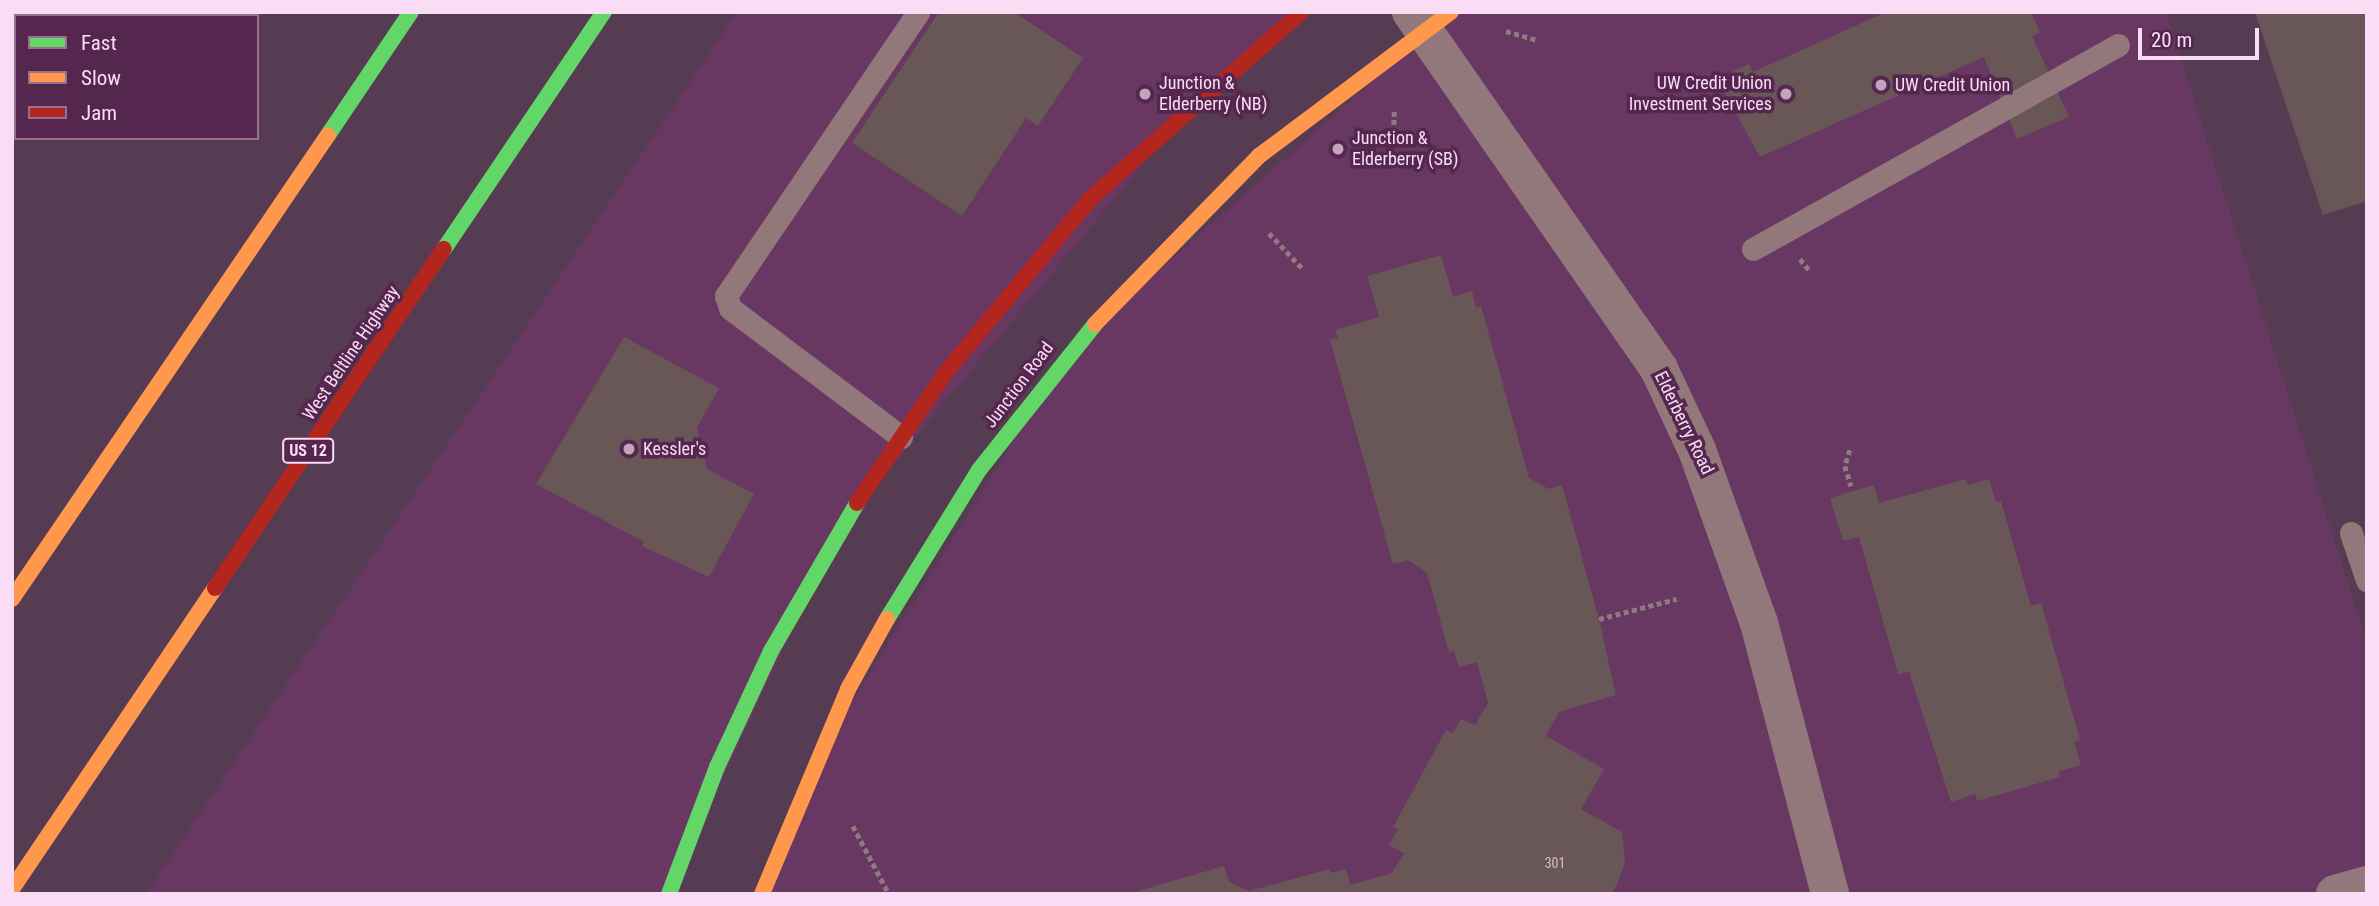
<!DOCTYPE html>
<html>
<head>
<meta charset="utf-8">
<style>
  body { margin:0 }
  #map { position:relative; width:2379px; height:906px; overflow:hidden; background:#563c52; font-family:"Roboto Condensed",sans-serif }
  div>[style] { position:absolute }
  .built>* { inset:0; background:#683762 }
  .building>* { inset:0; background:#685756 }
  .path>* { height:4.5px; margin-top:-2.25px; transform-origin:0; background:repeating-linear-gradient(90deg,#917980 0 5px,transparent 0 8.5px) }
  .lane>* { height:23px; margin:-11.5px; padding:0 11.5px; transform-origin:11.5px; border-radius:11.5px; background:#93787b }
  .street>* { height:38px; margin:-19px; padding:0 19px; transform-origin:19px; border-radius:19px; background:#93787b }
  .fast>* { height:16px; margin:-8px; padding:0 8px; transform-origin:8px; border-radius:8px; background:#63d668 }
  .slow>* { height:16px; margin:-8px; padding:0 8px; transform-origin:8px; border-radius:8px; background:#ff974d }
  .jam>* { height:16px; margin:-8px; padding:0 8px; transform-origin:8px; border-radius:8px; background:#b3261e }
  .dots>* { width:19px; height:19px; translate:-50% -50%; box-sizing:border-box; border:4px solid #55274f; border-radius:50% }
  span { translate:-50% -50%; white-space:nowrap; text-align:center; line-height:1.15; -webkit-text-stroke:7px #55274f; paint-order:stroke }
  .number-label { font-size:14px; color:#d6bccc }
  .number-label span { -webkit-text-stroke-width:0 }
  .shield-label span { padding:2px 5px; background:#55274f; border:2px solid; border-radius:5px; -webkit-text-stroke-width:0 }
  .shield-label { font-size:16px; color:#faddf4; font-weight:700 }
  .poi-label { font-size:18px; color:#faddf4 }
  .left { translate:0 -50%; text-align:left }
  .right { translate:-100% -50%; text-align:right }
  .street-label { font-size:18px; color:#faddf4 }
  .frame { position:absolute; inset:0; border:14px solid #faddf4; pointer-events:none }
  .legend { position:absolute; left:14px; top:14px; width:245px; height:126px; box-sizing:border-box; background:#55274f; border:2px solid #977091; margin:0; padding:9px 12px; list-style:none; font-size:21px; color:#faddf4 }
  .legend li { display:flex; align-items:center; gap:14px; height:35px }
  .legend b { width:35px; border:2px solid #977091 }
  .scale { position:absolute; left:2138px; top:28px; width:121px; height:32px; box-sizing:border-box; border:4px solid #faddf4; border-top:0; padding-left:9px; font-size:21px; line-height:24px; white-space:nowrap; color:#faddf4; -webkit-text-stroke:5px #55274f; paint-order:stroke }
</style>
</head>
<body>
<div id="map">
  <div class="built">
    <i style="clip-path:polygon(737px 12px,1301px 12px,1199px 97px,840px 528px,669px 894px,146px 894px)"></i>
    <i style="clip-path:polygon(1451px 12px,2166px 12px,2367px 642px,2367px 885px,2335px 894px,762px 894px,809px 772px,1070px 349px)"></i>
  </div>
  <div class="building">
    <i style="clip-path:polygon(939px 12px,1014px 12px,1083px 58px,1038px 126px,1026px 118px,962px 216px,852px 143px)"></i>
    <i style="clip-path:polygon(1886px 12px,2031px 12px,2040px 32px,2032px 36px,2069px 117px,2017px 139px,1984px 57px,1760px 157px,1717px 79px,1749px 64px,1753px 72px)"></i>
    <i style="clip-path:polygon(2255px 12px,2367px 12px,2367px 201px,2323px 215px)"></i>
    <i style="clip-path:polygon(1441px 255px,1453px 297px,1472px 291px,1476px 308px,1481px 306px,1529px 478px,1549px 489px,1562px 485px,1599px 619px,1616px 695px,1559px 712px,1546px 736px,1604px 769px,1581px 809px,1622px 832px,1625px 862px,1617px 885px,1611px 894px,1128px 894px,1224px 866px,1229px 882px,1249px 891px,1330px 869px,1331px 873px,1346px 869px,1350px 885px,1392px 873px,1404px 853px,1389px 845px,1398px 829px,1393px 827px,1446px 730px,1453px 733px,1461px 719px,1475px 725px,1488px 703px,1477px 662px,1459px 667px,1454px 651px,1449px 652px,1427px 573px,1408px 560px,1393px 564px,1330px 340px,1338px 338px,1335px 330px,1379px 317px,1367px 276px)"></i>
    <i style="clip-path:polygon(624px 337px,719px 388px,697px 428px,707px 469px,754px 494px,709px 577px,642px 546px,644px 542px,536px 484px)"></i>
    <i style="clip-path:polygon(1966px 479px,1967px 485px,1989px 479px,1996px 502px,2001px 501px,2031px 606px,2041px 603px,2080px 740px,2074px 742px,2081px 765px,2059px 771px,2060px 777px,1977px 801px,1975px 794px,1951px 802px,1909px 672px,1898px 674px,1859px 537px,1843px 541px,1830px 498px,1874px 485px,1879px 503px)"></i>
  </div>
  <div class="path">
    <i style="left:1506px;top:31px;width:32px;rotate:16deg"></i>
    <i style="left:1393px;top:142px;width:32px;rotate:-88deg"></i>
    <i style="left:1269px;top:233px;width:50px;rotate:46.6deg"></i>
    <i style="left:1800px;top:259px;width:16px;rotate:50deg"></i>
    <i style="left:1850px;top:450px;width:17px;rotate:107deg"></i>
    <i style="left:1845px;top:466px;width:21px;rotate:73deg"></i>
    <i style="left:1599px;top:619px;width:80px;rotate:-14.6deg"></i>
    <i style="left:853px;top:826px;width:77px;rotate:62.1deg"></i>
  </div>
  <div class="lane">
    <i style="left:1753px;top:249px;width:418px;rotate:-29.2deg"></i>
    <i style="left:901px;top:437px;width:214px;rotate:-143deg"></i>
    <i style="left:730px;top:308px;width:13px;rotate:-108deg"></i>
    <i style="left:726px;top:296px;width:343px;rotate:-55.9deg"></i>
    <i style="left:2351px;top:533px;width:50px;rotate:71.2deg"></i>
  </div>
  <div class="street">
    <i style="left:1411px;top:12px;width:435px;rotate:55.2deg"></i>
    <i style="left:1659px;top:369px;width:89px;rotate:64.9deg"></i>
    <i style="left:1697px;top:450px;width:184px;rotate:70.3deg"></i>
    <i style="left:1759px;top:623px;width:280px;rotate:75.3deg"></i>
    <i style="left:2335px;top:894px;width:33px;rotate:-16deg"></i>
  </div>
  <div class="fast">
    <i style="left:328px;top:135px;width:148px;rotate:-56deg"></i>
    <i style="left:444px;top:249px;width:286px;rotate:-56deg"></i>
    <i style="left:887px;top:619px;width:175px;rotate:-58.3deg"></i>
    <i style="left:979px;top:470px;width:186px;rotate:-51.5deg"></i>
    <i style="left:669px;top:894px;width:136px;rotate:-69.3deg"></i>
    <i style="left:717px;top:767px;width:128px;rotate:-65deg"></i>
    <i style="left:771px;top:651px;width:171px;rotate:-59.8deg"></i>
  </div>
  <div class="slow">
    <i style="left:1095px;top:324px;width:235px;rotate:-45.7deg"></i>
    <i style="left:1259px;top:156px;width:240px;rotate:-36.9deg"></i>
    <i style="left:12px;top:599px;width:561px;rotate:-55.74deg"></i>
    <i style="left:12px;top:889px;width:363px;rotate:-56deg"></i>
    <i style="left:762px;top:894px;width:222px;rotate:-67.2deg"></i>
    <i style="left:848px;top:689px;width:80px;rotate:-60.9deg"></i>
  </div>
  <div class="jam">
    <i style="left:857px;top:503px;width:158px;rotate:-55.8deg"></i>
    <i style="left:946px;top:372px;width:226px;rotate:-50.2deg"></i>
    <i style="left:1091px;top:198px;width:281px;rotate:-41.5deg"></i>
    <i style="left:215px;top:588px;width:409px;rotate:-56deg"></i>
  </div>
  <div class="dots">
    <i style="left:1881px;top:85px;background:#c1a5bb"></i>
    <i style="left:1145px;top:94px;background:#c1a5bb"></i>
    <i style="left:1786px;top:94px;background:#c1a5bb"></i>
    <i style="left:1338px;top:149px;background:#c1a5bb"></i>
    <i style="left:629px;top:449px;background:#c1a5bb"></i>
  </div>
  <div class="number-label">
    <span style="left:1555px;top:863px">301</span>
  </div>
  <div class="shield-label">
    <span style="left:308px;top:451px">US 12</span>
  </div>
  <div class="poi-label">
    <span class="left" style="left:1159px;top:94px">Junction &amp;<br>Elderberry (NB)</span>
    <span class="right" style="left:1772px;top:94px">UW Credit Union<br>Investment Services</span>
    <span class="left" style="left:1895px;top:85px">UW Credit Union</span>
    <span class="left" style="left:1352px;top:149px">Junction &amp;<br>Elderberry (SB)</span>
    <span class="left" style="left:643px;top:449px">Kessler's</span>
  </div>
  <div class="street-label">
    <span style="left:351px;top:353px;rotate:-56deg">West Beltline Highway</span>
    <span style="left:1019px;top:385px;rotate:-53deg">Junction Road</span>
    <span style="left:1684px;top:423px;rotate:64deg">Elderberry Road</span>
  </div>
  <div class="frame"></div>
  <ul class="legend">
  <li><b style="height:9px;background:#63d668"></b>Fast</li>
  <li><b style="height:9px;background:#ff974d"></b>Slow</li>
  <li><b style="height:9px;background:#b3261e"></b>Jam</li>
  </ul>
  <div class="scale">20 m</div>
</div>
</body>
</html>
